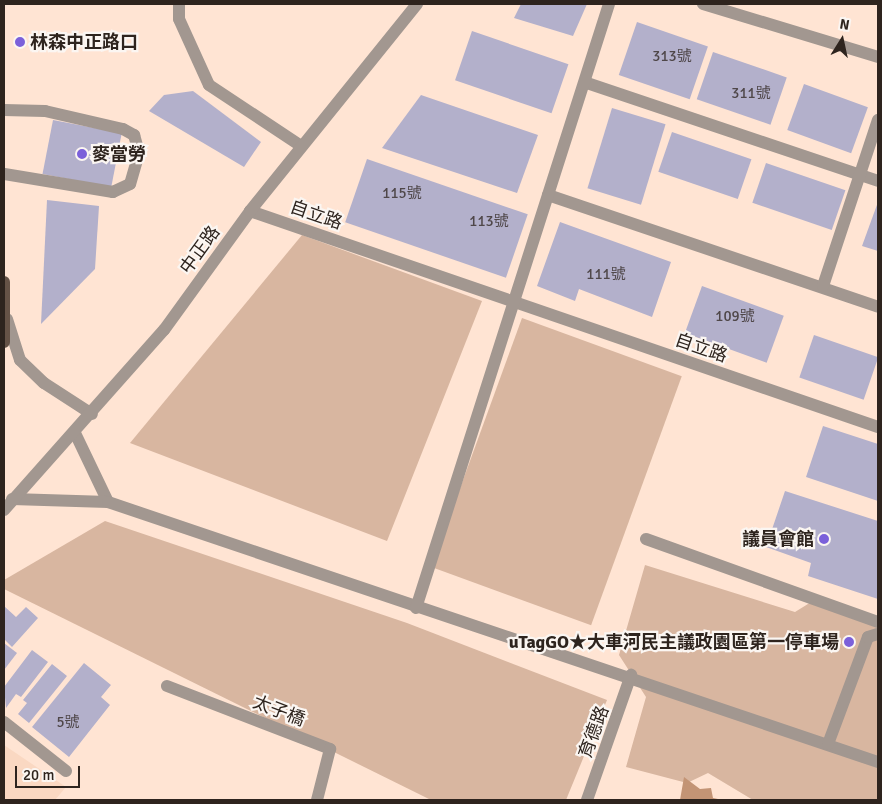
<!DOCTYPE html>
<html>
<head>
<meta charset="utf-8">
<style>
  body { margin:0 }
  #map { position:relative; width:882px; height:804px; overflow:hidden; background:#ffe4d3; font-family:Signika,"Noto Sans TC",sans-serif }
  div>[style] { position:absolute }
  .built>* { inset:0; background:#fad8c2 }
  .green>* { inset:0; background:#d8b6a0; transform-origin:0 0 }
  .water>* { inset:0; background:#c39475 }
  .building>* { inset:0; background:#b3b0cb; transform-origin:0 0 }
  .minor>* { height:12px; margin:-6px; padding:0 6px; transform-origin:6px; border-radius:6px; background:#a29790 }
  .major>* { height:12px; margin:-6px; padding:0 6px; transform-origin:6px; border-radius:6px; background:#665347 }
  .dots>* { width:14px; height:14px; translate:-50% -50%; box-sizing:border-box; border:2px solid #fbf6f2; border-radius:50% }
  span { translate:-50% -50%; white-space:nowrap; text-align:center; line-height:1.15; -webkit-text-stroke:4.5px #fbf6f2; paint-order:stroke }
  .number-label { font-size:15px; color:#4f4749 }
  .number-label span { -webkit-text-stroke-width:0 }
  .poi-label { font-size:18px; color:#2e241e; font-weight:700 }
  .left { translate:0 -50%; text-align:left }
  .right { translate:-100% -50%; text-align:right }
  .street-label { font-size:18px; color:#2e241e }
  .frame { position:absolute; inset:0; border:5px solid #2e241e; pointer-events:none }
  .north { position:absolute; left:817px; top:15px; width:50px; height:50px; -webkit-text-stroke:4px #fbf6f2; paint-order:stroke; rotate:10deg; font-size:14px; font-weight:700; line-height:20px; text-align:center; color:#2e241e }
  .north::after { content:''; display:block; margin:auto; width:18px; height:22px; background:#2e241e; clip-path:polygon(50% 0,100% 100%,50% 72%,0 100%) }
  .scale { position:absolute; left:15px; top:766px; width:65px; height:22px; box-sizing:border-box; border:2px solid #2e241e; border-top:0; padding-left:6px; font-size:15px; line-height:18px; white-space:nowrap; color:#2e241e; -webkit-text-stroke:4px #fbf6f2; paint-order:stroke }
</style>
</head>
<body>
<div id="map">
  <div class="built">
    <i style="clip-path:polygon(4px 745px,66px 787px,55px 800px,4px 800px)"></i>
  </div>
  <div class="green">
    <i style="clip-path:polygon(302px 235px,482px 301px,387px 541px,130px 443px)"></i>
    <i style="left:522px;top:318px;width:170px;height:265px;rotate:20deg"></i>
    <i style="clip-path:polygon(105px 521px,407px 623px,607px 700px,566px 800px,431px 800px,4px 589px,4px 580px)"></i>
    <i style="clip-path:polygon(645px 565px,795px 612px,816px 599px,878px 622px,878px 800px,753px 800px,708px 773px,687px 783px,626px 767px,646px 697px,619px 655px)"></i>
  </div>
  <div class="water">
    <i style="clip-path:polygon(684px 777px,700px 789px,711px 788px,713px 798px,723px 800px,680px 800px)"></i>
  </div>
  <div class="building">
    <i style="clip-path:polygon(521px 4px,587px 4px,573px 36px,514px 18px)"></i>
    <i style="left:637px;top:22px;width:75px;height:56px;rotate:19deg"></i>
    <i style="left:472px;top:31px;width:102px;height:52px;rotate:19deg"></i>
    <i style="left:713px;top:52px;width:78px;height:50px;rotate:19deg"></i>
    <i style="left:804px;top:84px;width:68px;height:49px;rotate:20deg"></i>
    <i style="clip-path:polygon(193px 91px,261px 142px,244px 167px,149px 111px,164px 95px)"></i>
    <i style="clip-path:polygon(421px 95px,538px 135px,517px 193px,382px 148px)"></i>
    <i style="left:612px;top:108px;width:56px;height:84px;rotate:17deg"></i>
    <i style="left:53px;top:120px;width:70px;height:55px;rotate:11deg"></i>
    <i style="left:672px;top:132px;width:84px;height:42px;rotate:19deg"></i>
    <i style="left:367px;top:159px;width:170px;height:67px;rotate:19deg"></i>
    <i style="left:766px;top:163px;width:84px;height:42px;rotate:19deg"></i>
    <i style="clip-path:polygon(47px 200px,99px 206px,95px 269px,41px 324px)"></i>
    <i style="clip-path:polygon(878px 202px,878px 251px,862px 246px)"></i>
    <i style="clip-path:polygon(560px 222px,671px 262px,652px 317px,579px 289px,575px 301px,537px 286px)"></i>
    <i style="left:702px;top:286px;width:87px;height:50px;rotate:20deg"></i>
    <i style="left:814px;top:335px;width:68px;height:45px;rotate:19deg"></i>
    <i style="clip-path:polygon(823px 426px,878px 444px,878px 501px,806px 477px)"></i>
    <i style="clip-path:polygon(785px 491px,878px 521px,878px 599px,808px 576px,811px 563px,766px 547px)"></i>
    <i style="clip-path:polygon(4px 606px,16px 617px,26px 607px,38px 618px,12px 647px,4px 639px)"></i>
    <i style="clip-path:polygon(4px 643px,17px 653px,4px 670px)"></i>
    <i style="clip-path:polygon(32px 650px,48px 662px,21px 697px,16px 694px,6px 708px,4px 687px)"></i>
    <i style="clip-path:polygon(84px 663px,111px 685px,101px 697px,110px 705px,69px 757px,32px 727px)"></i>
    <i style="clip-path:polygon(52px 664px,67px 676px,29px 723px,18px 714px,27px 703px,23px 700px)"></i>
  </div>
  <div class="minor">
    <i style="left:179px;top:4px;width:15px;rotate:90deg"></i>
    <i style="left:179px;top:19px;width:72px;rotate:65.6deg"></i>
    <i style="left:209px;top:85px;width:110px;rotate:33.5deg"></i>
    <i style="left:703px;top:4px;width:183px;rotate:16.8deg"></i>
    <i style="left:587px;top:83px;width:307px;rotate:18.6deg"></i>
    <i style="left:4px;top:110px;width:41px;rotate:1.4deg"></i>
    <i style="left:45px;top:111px;width:80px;rotate:13deg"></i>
    <i style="left:123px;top:129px;width:13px;rotate:29deg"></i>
    <i style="left:134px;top:135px;width:19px;rotate:74deg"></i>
    <i style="left:139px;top:153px;width:32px;rotate:106deg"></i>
    <i style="left:130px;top:184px;width:19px;rotate:155deg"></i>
    <i style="left:113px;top:192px;width:110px;rotate:-170.6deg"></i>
    <i style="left:548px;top:195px;width:348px;rotate:18.7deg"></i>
    <i style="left:250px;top:211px;width:664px;rotate:18.98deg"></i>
    <i style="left:823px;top:286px;width:175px;rotate:-71.7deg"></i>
    <i style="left:7px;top:319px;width:43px;rotate:72.4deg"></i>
    <i style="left:20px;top:360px;width:33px;rotate:44deg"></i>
    <i style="left:44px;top:383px;width:57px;rotate:32.9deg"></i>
    <i style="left:75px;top:433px;width:76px;rotate:64.4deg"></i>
    <i style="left:12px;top:499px;width:96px;rotate:1.8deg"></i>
    <i style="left:108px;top:502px;width:813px;rotate:18.66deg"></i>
    <i style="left:4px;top:510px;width:241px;rotate:-48.4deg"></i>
    <i style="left:164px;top:330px;width:147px;rotate:-54.1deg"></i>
    <i style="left:250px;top:211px;width:266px;rotate:-51.1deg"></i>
    <i style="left:646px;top:539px;width:246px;rotate:19.7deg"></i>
    <i style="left:416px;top:608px;width:634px;rotate:-72.28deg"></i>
    <i style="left:167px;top:686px;width:175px;rotate:21.1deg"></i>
    <i style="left:330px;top:749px;width:53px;rotate:104.3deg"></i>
    <i style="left:4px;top:722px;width:79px;rotate:38.3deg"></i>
    <i style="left:828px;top:744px;width:114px;rotate:-69.5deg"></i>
    <i style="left:868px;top:637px;width:10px;rotate:-17deg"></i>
    <i style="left:587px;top:800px;width:133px;rotate:-70.6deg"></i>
  </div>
  <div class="major">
    <i style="left:4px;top:282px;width:60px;rotate:90deg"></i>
  </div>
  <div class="dots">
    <i style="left:20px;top:42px;background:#7b60da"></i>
    <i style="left:82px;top:154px;background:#7b60da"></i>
    <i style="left:824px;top:539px;background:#7b60da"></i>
    <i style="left:849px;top:642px;background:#7b60da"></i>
  </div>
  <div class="number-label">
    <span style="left:672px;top:57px">313號</span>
    <span style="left:751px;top:94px">311號</span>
    <span style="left:402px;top:194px">115號</span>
    <span style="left:489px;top:222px">113號</span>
    <span style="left:606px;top:275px">111號</span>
    <span style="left:735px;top:317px">109號</span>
    <span style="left:68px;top:723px">5號</span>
  </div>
  <div class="poi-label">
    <span class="left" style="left:30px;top:42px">林森中正路口</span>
    <span class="left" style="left:92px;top:154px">麥當勞</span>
    <span class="right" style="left:814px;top:539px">議員會館</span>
    <span class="right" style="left:839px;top:642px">uTagGO★大車河民主議政園區第一停車場</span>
  </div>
  <div class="street-label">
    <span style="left:316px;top:215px;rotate:19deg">自立路</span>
    <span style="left:200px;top:250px;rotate:-54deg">中正路</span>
    <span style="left:701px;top:348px;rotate:19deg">自立路</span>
    <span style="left:279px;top:711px;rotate:21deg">太子橋</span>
    <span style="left:594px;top:732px;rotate:-70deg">育德路</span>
  </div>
  <div class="frame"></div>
  <div class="north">N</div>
  <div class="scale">20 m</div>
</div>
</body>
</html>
